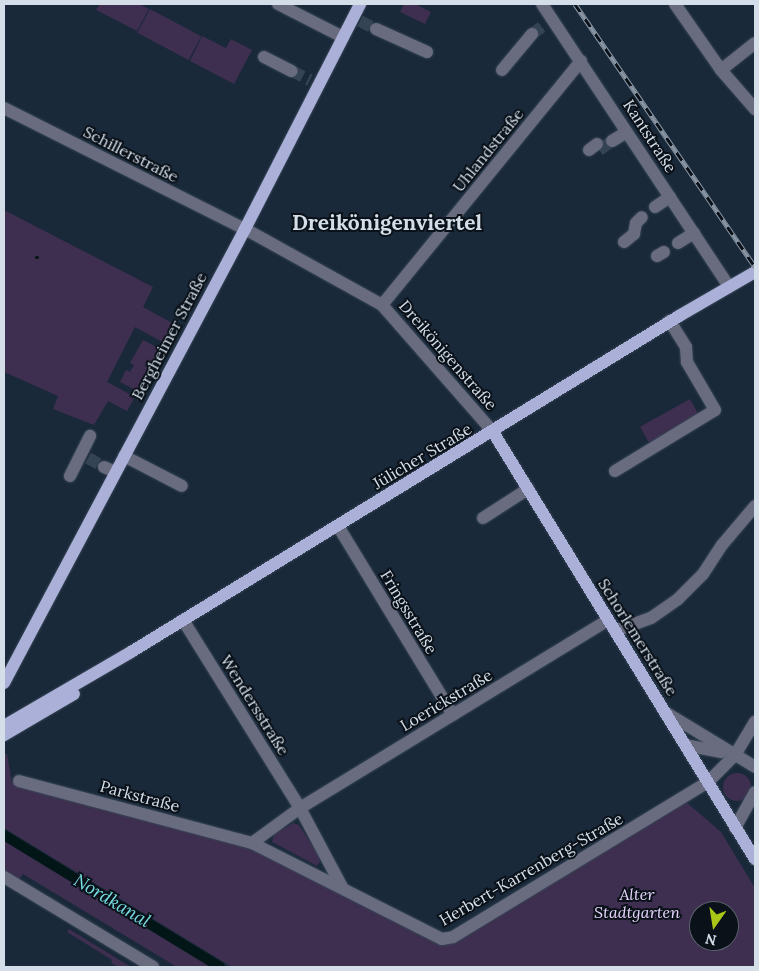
<!DOCTYPE html>
<html>
<head>
<meta charset="utf-8">
<style>
  body { margin:0 }
  #map { position:relative; width:759px; height:971px; overflow:hidden; background:#19293a; font-family:Lora,serif }
  div>[style] { position:absolute }
  .green>* { inset:0; background:#3e2e50; transform-origin:0 0 }
  .round { border-radius:50% }
  .stream>* { height:3px; margin:-1.5px; padding:0 1.5px; transform-origin:1.5px; border-radius:1.5px; background:#031617 }
  .canal>* { height:10px; margin:-5px; padding:0 5px; transform-origin:5px; border-radius:5px; background:#031617 }
  .minor-tunnel>* { height:12px; margin-top:-6px; transform-origin:0; background:repeating-linear-gradient(90deg,#354454 0 12px,transparent 0 18px) }
  .roads { filter:drop-shadow(0 0 1px #374656) drop-shadow(0 0 1px #374656) }
  .minor>* { height:12px; margin:-6px; padding:0 6px; transform-origin:6px; border-radius:6px; background:#696c7f }
  .major>* { height:12px; margin:-6px; padding:0 6px; transform-origin:6px; border-radius:6px; background:#abb0d8 }
  .rail>* { height:5px; margin-top:-2.5px; transform-origin:0; background:repeating-linear-gradient(90deg,#0a1119 0 9px,#8995a3 0 18px); box-sizing:border-box; border-block:1px solid #8995a3 }
  span { translate:-50% -50%; white-space:nowrap; text-align:center; line-height:1.15; -webkit-text-stroke:4px #0a1119; paint-order:stroke }
  .street-label { font-size:16px; color:#d4dee9 }
  .park-label { font-size:16px; color:#e8d6ff; font-style:italic }
  .water-label { font-size:18px; color:#76dde2; font-style:italic }
  .district-label { font-size:21px; color:#d4dee9; font-weight:700 }
  .frame { position:absolute; inset:0; border:5px solid #d4dee9; pointer-events:none }
  .north { position:absolute; left:689px; top:901px; width:50px; height:50px; box-sizing:border-box; background:#0a1119; border:1px solid #5b636c; border-radius:50%; rotate:193deg; font-size:14px; font-weight:700; line-height:20px; text-align:center; color:#d4dee9 }
  .north::after { content:''; display:block; margin:auto; width:18px; height:22px; background:#aac717; clip-path:polygon(50% 0,100% 100%,50% 72%,0 100%) }
</style>
</head>
<body>
<div id="map">
  <div class="green">
    <i style="clip-path:polygon(100px 4px,139px 4px,149px 9px,137px 31px,96px 10px)"></i>
    <i style="clip-path:polygon(404px 4px,415px 4px,431px 12px,425px 24px,400px 12px)"></i>
    <i style="left:150px;top:9px;width:58px;height:27px;rotate:28deg"></i>
    <i style="clip-path:polygon(202px 36px,226px 48px,231px 39px,252px 50px,234px 84px,190px 61px)"></i>
    <i style="clip-path:polygon(4px 210px,153px 287px,143px 307px,174px 324px,164px 343px,135px 327px,107px 382px,135px 397px,127px 411px,108px 401px,94px 425px,53px 409px,58px 396px,4px 372px)"></i>
    <i style="clip-path:polygon(143px 340px,166px 352px,143px 394px,120px 382px,126px 370px,130px 372px,134px 365px,130px 363px)"></i>
    <i style="left:690px;top:399px;width:18px;height:57px;rotate:61deg"></i>
    <i style="clip-path:polygon(evenodd,4px 754px,7px 754px,12px 783px,243px 844px,437px 943px,685px 801px,721px 832px,755px 888px,755px 967px,232px 967px,4px 828px,4px 754px,699px 911px,729px 911px,729px 941px,699px 941px,699px 911px)"></i>
    <i class="round" style="left:723px;top:773px;width:28px;height:28px"></i>
    <i style="clip-path:polygon(293px 823px,299px 825px,318px 854px,320px 862px,317px 866px,272px 842px,274px 834px)"></i>
    <i style="clip-path:polygon(4px 841px,210px 967px,177px 967px,23px 874px,19px 880px,4px 871px)"></i>
    <i style="clip-path:polygon(69px 929px,131px 967px,118px 967px,111px 963px,112px 960px,67px 932px)"></i>
  </div>
  <div class="stream">
    <i style="left:36px;top:257px;width:1px"></i>
  </div>
  <div class="canal">
    <i style="left:4px;top:835px;width:253px;rotate:31.4deg"></i>
  </div>
  <div class="minor-tunnel">
    <i style="left:360px;top:21px;width:18px;rotate:27deg"></i>
    <i style="left:532px;top:34px;width:14px;rotate:-36deg"></i>
    <i style="left:292px;top:71px;width:20px;rotate:27deg"></i>
    <i style="left:599px;top:150px;width:16px;rotate:-35deg"></i>
    <i style="left:88px;top:458px;width:18px;rotate:29deg"></i>
  </div>
  <div class="roads">
    <div class="minor">
      <i style="left:278px;top:4px;width:73px;rotate:26.9deg"></i>
      <i style="left:542px;top:4px;width:339px;rotate:56.5deg"></i>
      <i style="left:675px;top:4px;width:80px;rotate:55.1deg"></i>
      <i style="left:721px;top:70px;width:52px;rotate:48.9deg"></i>
      <i style="left:376px;top:29px;width:56px;rotate:24.3deg"></i>
      <i style="left:264px;top:57px;width:31px;rotate:27deg"></i>
      <i style="left:502px;top:70px;width:47px;rotate:-50.2deg"></i>
      <i style="left:721px;top:70px;width:43px;rotate:-38.5deg"></i>
      <i style="left:4px;top:108px;width:270px;rotate:26.7deg"></i>
      <i style="left:245px;top:229px;width:157px;rotate:29deg"></i>
      <i style="left:382px;top:305px;width:169px;rotate:48.8deg"></i>
      <i style="left:612px;top:141px;width:17px;rotate:-31deg"></i>
      <i style="left:589px;top:150px;width:10px;rotate:-37deg"></i>
      <i style="left:655px;top:207px;width:18px;rotate:-34deg"></i>
      <i style="left:624px;top:242px;width:13px;rotate:-39deg"></i>
      <i style="left:634px;top:234px;width:11px;rotate:-80deg"></i>
      <i style="left:636px;top:223px;width:8px;rotate:-45deg"></i>
      <i style="left:678px;top:243px;width:19px;rotate:-32deg"></i>
      <i style="left:657px;top:256px;width:8px;rotate:-30deg"></i>
      <i style="left:382px;top:305px;width:315px;rotate:-50.8deg"></i>
      <i style="left:124px;top:456px;width:65px;rotate:27.3deg"></i>
      <i style="left:104px;top:467px;width:12px;rotate:24deg"></i>
      <i style="left:615px;top:471px;width:117px;rotate:-31.4deg"></i>
      <i style="left:715px;top:410px;width:56px;rotate:-120.3deg"></i>
      <i style="left:687px;top:362px;width:15px;rotate:-94deg"></i>
      <i style="left:686px;top:347px;width:31px;rotate:-122deg"></i>
      <i style="left:70px;top:476px;width:45px;rotate:-63.4deg"></i>
      <i style="left:483px;top:518px;width:54px;rotate:-32.8deg"></i>
      <i style="left:338px;top:526px;width:221px;rotate:58.7deg"></i>
      <i style="left:183px;top:620px;width:221px;rotate:58.1deg"></i>
      <i style="left:300px;top:808px;width:89px;rotate:62deg"></i>
      <i style="left:615px;top:631px;width:38px;rotate:-20deg"></i>
      <i style="left:651px;top:618px;width:33px;rotate:-35deg"></i>
      <i style="left:678px;top:599px;width:35px;rotate:-45deg"></i>
      <i style="left:703px;top:574px;width:35px;rotate:-57deg"></i>
      <i style="left:722px;top:545px;width:51px;rotate:-49.8deg"></i>
      <i style="left:665px;top:712px;width:105px;rotate:31.4deg"></i>
      <i style="left:685px;top:745px;width:37px;rotate:11deg"></i>
      <i style="left:19px;top:781px;width:241px;rotate:14.9deg"></i>
      <i style="left:252px;top:843px;width:213px;rotate:26.8deg"></i>
      <i style="left:442px;top:939px;width:11px;rotate:-10deg"></i>
      <i style="left:453px;top:937px;width:298px;rotate:-31.3deg"></i>
      <i style="left:708px;top:782px;width:38px;rotate:-45deg"></i>
      <i style="left:735px;top:755px;width:39px;rotate:-59deg"></i>
      <i style="left:735px;top:828px;width:41px;rotate:-60.9deg"></i>
      <i style="left:252px;top:843px;width:59px;rotate:-36.1deg"></i>
      <i style="left:300px;top:808px;width:361px;rotate:-31.4deg"></i>
      <i style="left:4px;top:877px;width:174px;rotate:31.1deg"></i>
    </div>
    <div class="major">
      <i style="left:493px;top:432px;width:501px;rotate:58.47deg"></i>
      <i style="left:4px;top:683px;width:514px;rotate:-62.04deg"></i>
      <i style="left:245px;top:229px;width:253px;rotate:-62.9deg"></i>
      <i style="left:4px;top:726px;width:147px;rotate:-30.2deg"></i>
      <i style="left:131px;top:652px;width:643px;rotate:-31.51deg"></i>
      <i style="left:679px;top:316px;width:88px;rotate:-30.1deg"></i>
      <i style="left:4px;top:735px;width:81px;rotate:-30.4deg"></i>
    </div>
  </div>
  <div class="rail">
    <i style="left:575px;top:4px;width:319px;rotate:55.6deg"></i>
  </div>
  <div class="street-label">
    <span style="left:650px;top:136px;rotate:57deg">Kantstraße</span>
    <span style="left:488px;top:150px;rotate:-51deg">Uhlandstraße</span>
    <span style="left:131px;top:154px;rotate:27deg">Schillerstraße</span>
    <span style="left:169px;top:336px;rotate:-62deg">Bergheimer Straße</span>
    <span style="left:448px;top:355px;rotate:49deg">Dreikönigenstraße</span>
    <span style="left:422px;top:456px;rotate:-31deg">Jülicher Straße</span>
    <span style="left:409px;top:612px;rotate:59deg">Fringsstraße</span>
    <span style="left:638px;top:637px;rotate:58deg">Schorlemerstraße</span>
    <span style="left:446px;top:700px;rotate:-31deg">Loerickstraße</span>
    <span style="left:255px;top:705px;rotate:58deg">Wendersstraße</span>
    <span style="left:140px;top:796px;rotate:15deg">Parkstraße</span>
    <span style="left:531px;top:869px;rotate:-30deg">Herbert-Karrenberg-Straße</span>
  </div>
  <div class="park-label">
    <span style="left:637px;top:903px">Alter<br>Stadtgarten</span>
  </div>
  <div class="water-label">
    <span style="left:112px;top:901px;rotate:31deg">Nordkanal</span>
  </div>
  <div class="district-label">
    <span style="left:387px;top:223px">Dreikönigenviertel</span>
  </div>
  <div class="frame"></div>
  <div class="north">N</div>
</div>
</body>
</html>
